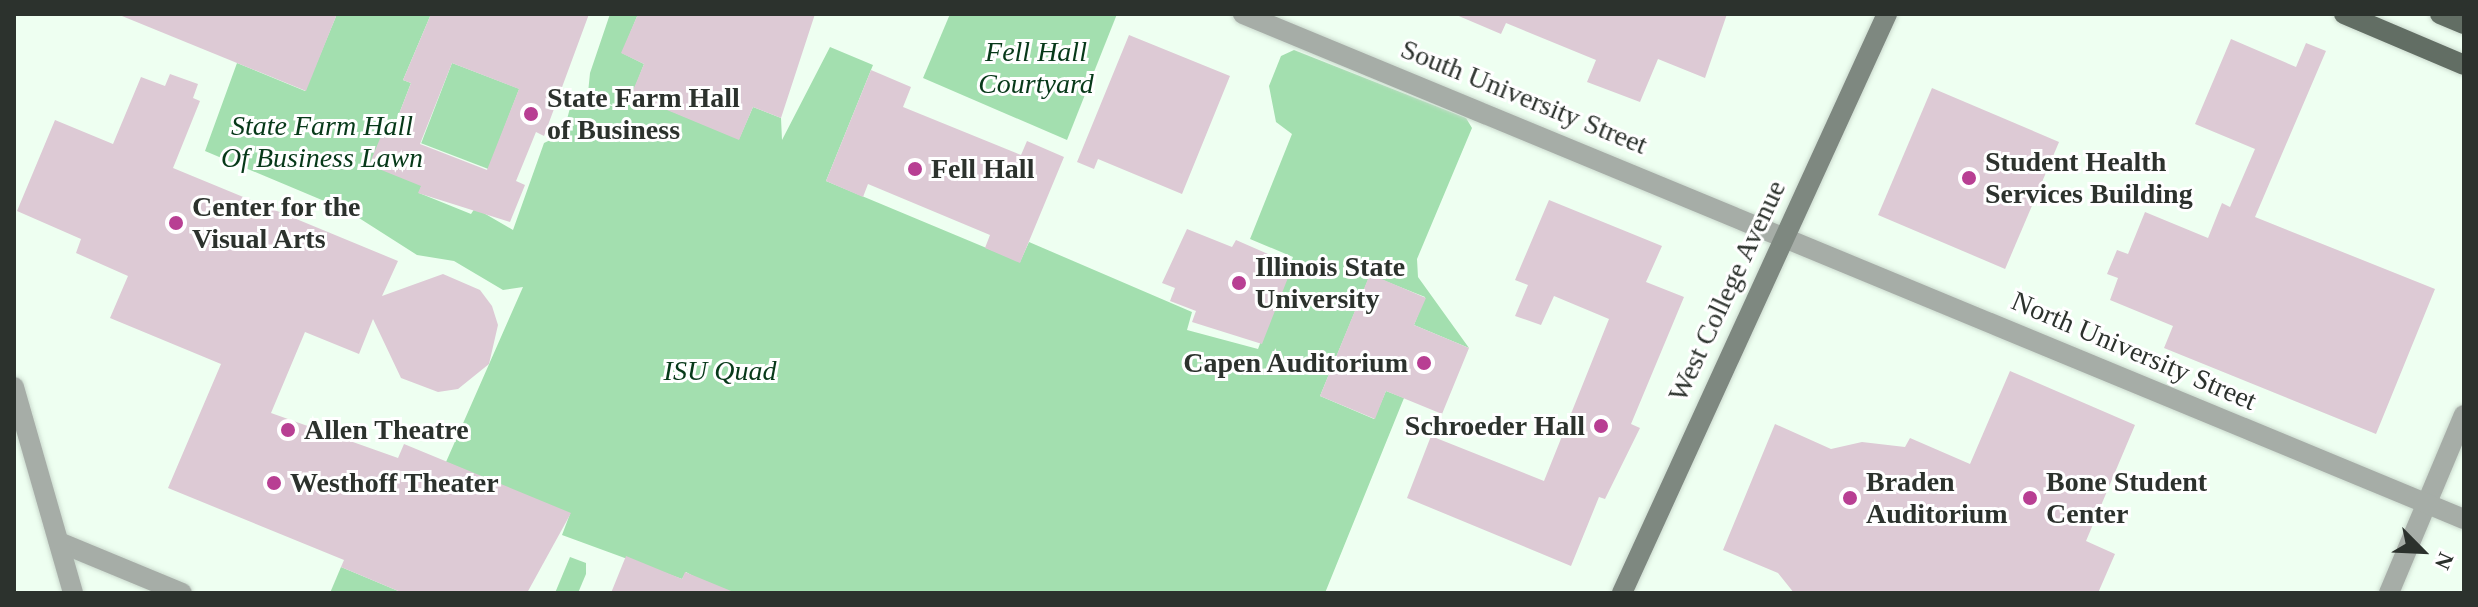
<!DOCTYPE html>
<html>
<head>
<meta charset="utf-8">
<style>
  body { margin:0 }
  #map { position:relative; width:2478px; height:607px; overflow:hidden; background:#eefff1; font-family:Georgia,serif }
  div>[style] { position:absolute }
  .green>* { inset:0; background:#a3dfaf; transform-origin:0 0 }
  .building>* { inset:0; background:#ddcad5; transform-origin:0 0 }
  .roads { filter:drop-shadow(0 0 2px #cbdace) drop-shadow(0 0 2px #cbdace) }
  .minor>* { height:20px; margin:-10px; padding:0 10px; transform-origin:10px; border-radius:10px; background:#a6ada7 }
  .tertiary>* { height:20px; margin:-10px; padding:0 10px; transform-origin:10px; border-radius:10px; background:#a6ada7 }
  .secondary>* { height:20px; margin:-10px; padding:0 10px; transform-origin:10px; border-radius:10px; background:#7e8880 }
  .primary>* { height:20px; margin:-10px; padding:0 10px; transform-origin:10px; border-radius:10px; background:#626e64 }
  .dots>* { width:22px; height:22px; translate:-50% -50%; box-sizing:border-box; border:4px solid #fff; border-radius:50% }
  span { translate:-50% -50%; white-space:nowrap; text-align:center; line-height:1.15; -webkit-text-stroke:6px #fff; paint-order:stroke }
  .park-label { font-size:28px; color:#073919; font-style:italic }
  .street-label { font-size:28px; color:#2c322d }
  .poi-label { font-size:28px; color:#2c322d; font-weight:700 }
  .left { translate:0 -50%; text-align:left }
  .right { translate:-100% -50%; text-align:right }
  .frame { position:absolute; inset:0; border:16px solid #2c322d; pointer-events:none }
  .north { position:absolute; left:2382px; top:511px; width:80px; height:80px; -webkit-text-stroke:6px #fff; paint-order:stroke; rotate:114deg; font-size:22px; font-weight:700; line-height:32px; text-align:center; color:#2c322d }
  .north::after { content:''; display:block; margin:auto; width:28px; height:36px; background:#2c322d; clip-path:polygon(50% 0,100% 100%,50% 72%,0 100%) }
</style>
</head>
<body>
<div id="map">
  <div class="green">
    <i style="clip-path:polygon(337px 14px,431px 14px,403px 80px,411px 83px,392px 132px,384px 129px,423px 181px,419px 193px,471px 214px,475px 208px,513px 230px,544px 143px,563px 134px,573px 97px,616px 107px,588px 93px,590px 73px,610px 14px,638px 14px,622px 53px,644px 64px,632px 95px,739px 139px,753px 107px,781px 118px,782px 140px,830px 47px,873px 65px,826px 181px,1020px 262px,1029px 242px,1192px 312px,1187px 330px,1258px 349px,1293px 257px,1250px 239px,1292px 134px,1276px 122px,1269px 86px,1281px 56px,1294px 50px,1466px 118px,1472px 128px,1417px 259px,1418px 277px,1469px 348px,1414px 325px,1425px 297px,1370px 275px,1320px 396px,1374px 419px,1386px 391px,1404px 398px,1325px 593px,723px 593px,686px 572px,682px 579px,562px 535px,570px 514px,446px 462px,523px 287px,503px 290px,454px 261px,417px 255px,348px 211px,205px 151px,237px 63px,305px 91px)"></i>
    <i style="clip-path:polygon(950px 14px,1117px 14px,1067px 140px,923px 78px)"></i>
    <i style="left:452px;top:63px;width:72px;height:86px;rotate:21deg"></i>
    <i style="clip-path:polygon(570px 557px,586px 563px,586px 574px,578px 593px,555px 593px)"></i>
    <i style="clip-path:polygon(341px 567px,403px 593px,330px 593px)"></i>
  </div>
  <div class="building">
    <i style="clip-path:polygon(117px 14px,337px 14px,306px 91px)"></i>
    <i style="clip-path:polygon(evenodd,431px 14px,589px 14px,544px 136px,536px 132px,516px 181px,525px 185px,510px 222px,418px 193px,421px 186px,369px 165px,384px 129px,392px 132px,411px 83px,403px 80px,431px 14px,452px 63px,519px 89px,487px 170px,420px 144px,452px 63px)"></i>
    <i style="clip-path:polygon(638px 14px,815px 14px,781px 118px,753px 107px,739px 140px,631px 95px,644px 64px,621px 53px)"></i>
    <i style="clip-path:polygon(1454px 14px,1727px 14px,1705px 78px,1658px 59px,1640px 102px,1587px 82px,1596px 60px,1506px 23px,1501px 34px)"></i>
    <i style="clip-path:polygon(1129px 35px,1230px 76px,1182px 194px,1098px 159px,1094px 169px,1077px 162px)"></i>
    <i style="clip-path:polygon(2231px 39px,2296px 67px,2306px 43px,2326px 51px,2255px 217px,2435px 289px,2376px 434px,2164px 348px,2173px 326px,2110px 300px,2118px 278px,2107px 274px,2117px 250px,2128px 254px,2145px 212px,2208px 238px,2222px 203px,2230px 207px,2255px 149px,2195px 124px)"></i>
    <i style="clip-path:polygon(871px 70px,911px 87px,903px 107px,1021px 155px,1027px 141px,1064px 157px,1020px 263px,985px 248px,990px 235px,868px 184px,863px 197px,826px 181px)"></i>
    <i style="clip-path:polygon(170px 74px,198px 84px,193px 98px,200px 101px,173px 168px,398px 261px,382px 296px,443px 274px,480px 290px,492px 306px,498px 325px,489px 364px,458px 389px,438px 392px,401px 378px,373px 319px,359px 354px,305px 332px,271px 413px,398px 458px,404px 444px,571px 513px,527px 593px,403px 593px,341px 567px,344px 560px,168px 488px,221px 364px,110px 318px,128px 276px,76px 253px,81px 239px,17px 211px,55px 120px,113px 144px,141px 77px,165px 86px)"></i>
    <i style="left:1932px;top:88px;width:138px;height:138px;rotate:23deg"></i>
    <i style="clip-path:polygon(1549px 200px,1662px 246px,1646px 282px,1684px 297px,1631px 424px,1640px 428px,1605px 499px,1599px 497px,1571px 566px,1407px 498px,1431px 436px,1544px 481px,1609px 319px,1554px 296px,1541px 325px,1515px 316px,1528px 285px,1515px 280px)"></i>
    <i style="clip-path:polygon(1187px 229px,1232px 247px,1236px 240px,1293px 265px,1262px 344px,1192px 322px,1196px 311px,1170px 301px,1175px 288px,1162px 283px)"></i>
    <i style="clip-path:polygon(1370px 274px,1426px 298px,1414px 325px,1469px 348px,1442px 414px,1386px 391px,1375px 419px,1320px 396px)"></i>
    <i style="clip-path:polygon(2010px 371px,2135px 425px,2086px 541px,2115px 554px,2098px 593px,1794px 593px,1778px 573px,1723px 550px,1775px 424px,1831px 449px,1862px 442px,1905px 447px,1910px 438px,1970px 464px)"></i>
    <i style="clip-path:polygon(626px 556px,682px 579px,685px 572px,736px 593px,611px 593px)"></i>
  </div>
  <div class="roads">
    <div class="minor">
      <i style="left:59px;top:542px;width:133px;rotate:22.5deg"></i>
      <i style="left:2389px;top:593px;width:193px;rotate:-67.2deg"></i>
    </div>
    <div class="tertiary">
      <i style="left:1243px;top:14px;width:1321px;rotate:22.47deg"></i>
      <i style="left:14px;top:387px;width:214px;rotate:74deg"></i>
    </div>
    <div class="secondary">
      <i style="left:1622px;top:593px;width:637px;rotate:-65.41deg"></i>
    </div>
    <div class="primary">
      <i style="left:2344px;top:14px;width:130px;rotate:23deg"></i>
      <i style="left:2440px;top:14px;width:26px;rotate:23deg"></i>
    </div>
  </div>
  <div class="dots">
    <i style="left:531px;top:114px;background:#b83f93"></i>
    <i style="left:915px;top:169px;background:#b83f93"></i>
    <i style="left:1969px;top:178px;background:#b83f93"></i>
    <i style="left:176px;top:223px;background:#b83f93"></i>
    <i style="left:1239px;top:283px;background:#b83f93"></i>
    <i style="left:1424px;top:363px;background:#b83f93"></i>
    <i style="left:1601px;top:426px;background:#b83f93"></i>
    <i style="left:288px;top:430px;background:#b83f93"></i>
    <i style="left:274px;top:483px;background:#b83f93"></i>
    <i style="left:1850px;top:498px;background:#b83f93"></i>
    <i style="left:2030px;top:498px;background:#b83f93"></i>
  </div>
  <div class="park-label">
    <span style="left:1036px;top:68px">Fell Hall<br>Courtyard</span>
    <span style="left:322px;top:142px">State Farm Hall<br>Of Business Lawn</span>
    <span style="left:720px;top:371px">ISU Quad</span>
  </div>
  <div class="street-label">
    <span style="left:1524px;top:97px;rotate:22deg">South University Street</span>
    <span style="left:1727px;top:291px;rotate:-65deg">West College Avenue</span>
    <span style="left:2134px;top:351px;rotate:23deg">North University Street</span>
  </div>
  <div class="poi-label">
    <span class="left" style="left:547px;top:114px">State Farm Hall<br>of Business</span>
    <span class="left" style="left:1985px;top:178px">Student Health<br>Services Building</span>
    <span class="left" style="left:931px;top:169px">Fell Hall</span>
    <span class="left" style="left:192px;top:223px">Center for the<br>Visual Arts</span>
    <span class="left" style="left:1255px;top:283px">Illinois State<br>University</span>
    <span class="right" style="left:1408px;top:363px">Capen Auditorium</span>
    <span class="right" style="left:1585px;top:426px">Schroeder Hall</span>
    <span class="left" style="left:304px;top:430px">Allen Theatre</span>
    <span class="left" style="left:1866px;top:498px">Braden<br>Auditorium</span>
    <span class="left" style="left:2046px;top:498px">Bone Student<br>Center</span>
    <span class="left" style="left:290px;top:483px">Westhoff Theater</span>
  </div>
  <div class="frame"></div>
  <div class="north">N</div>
</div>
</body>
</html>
